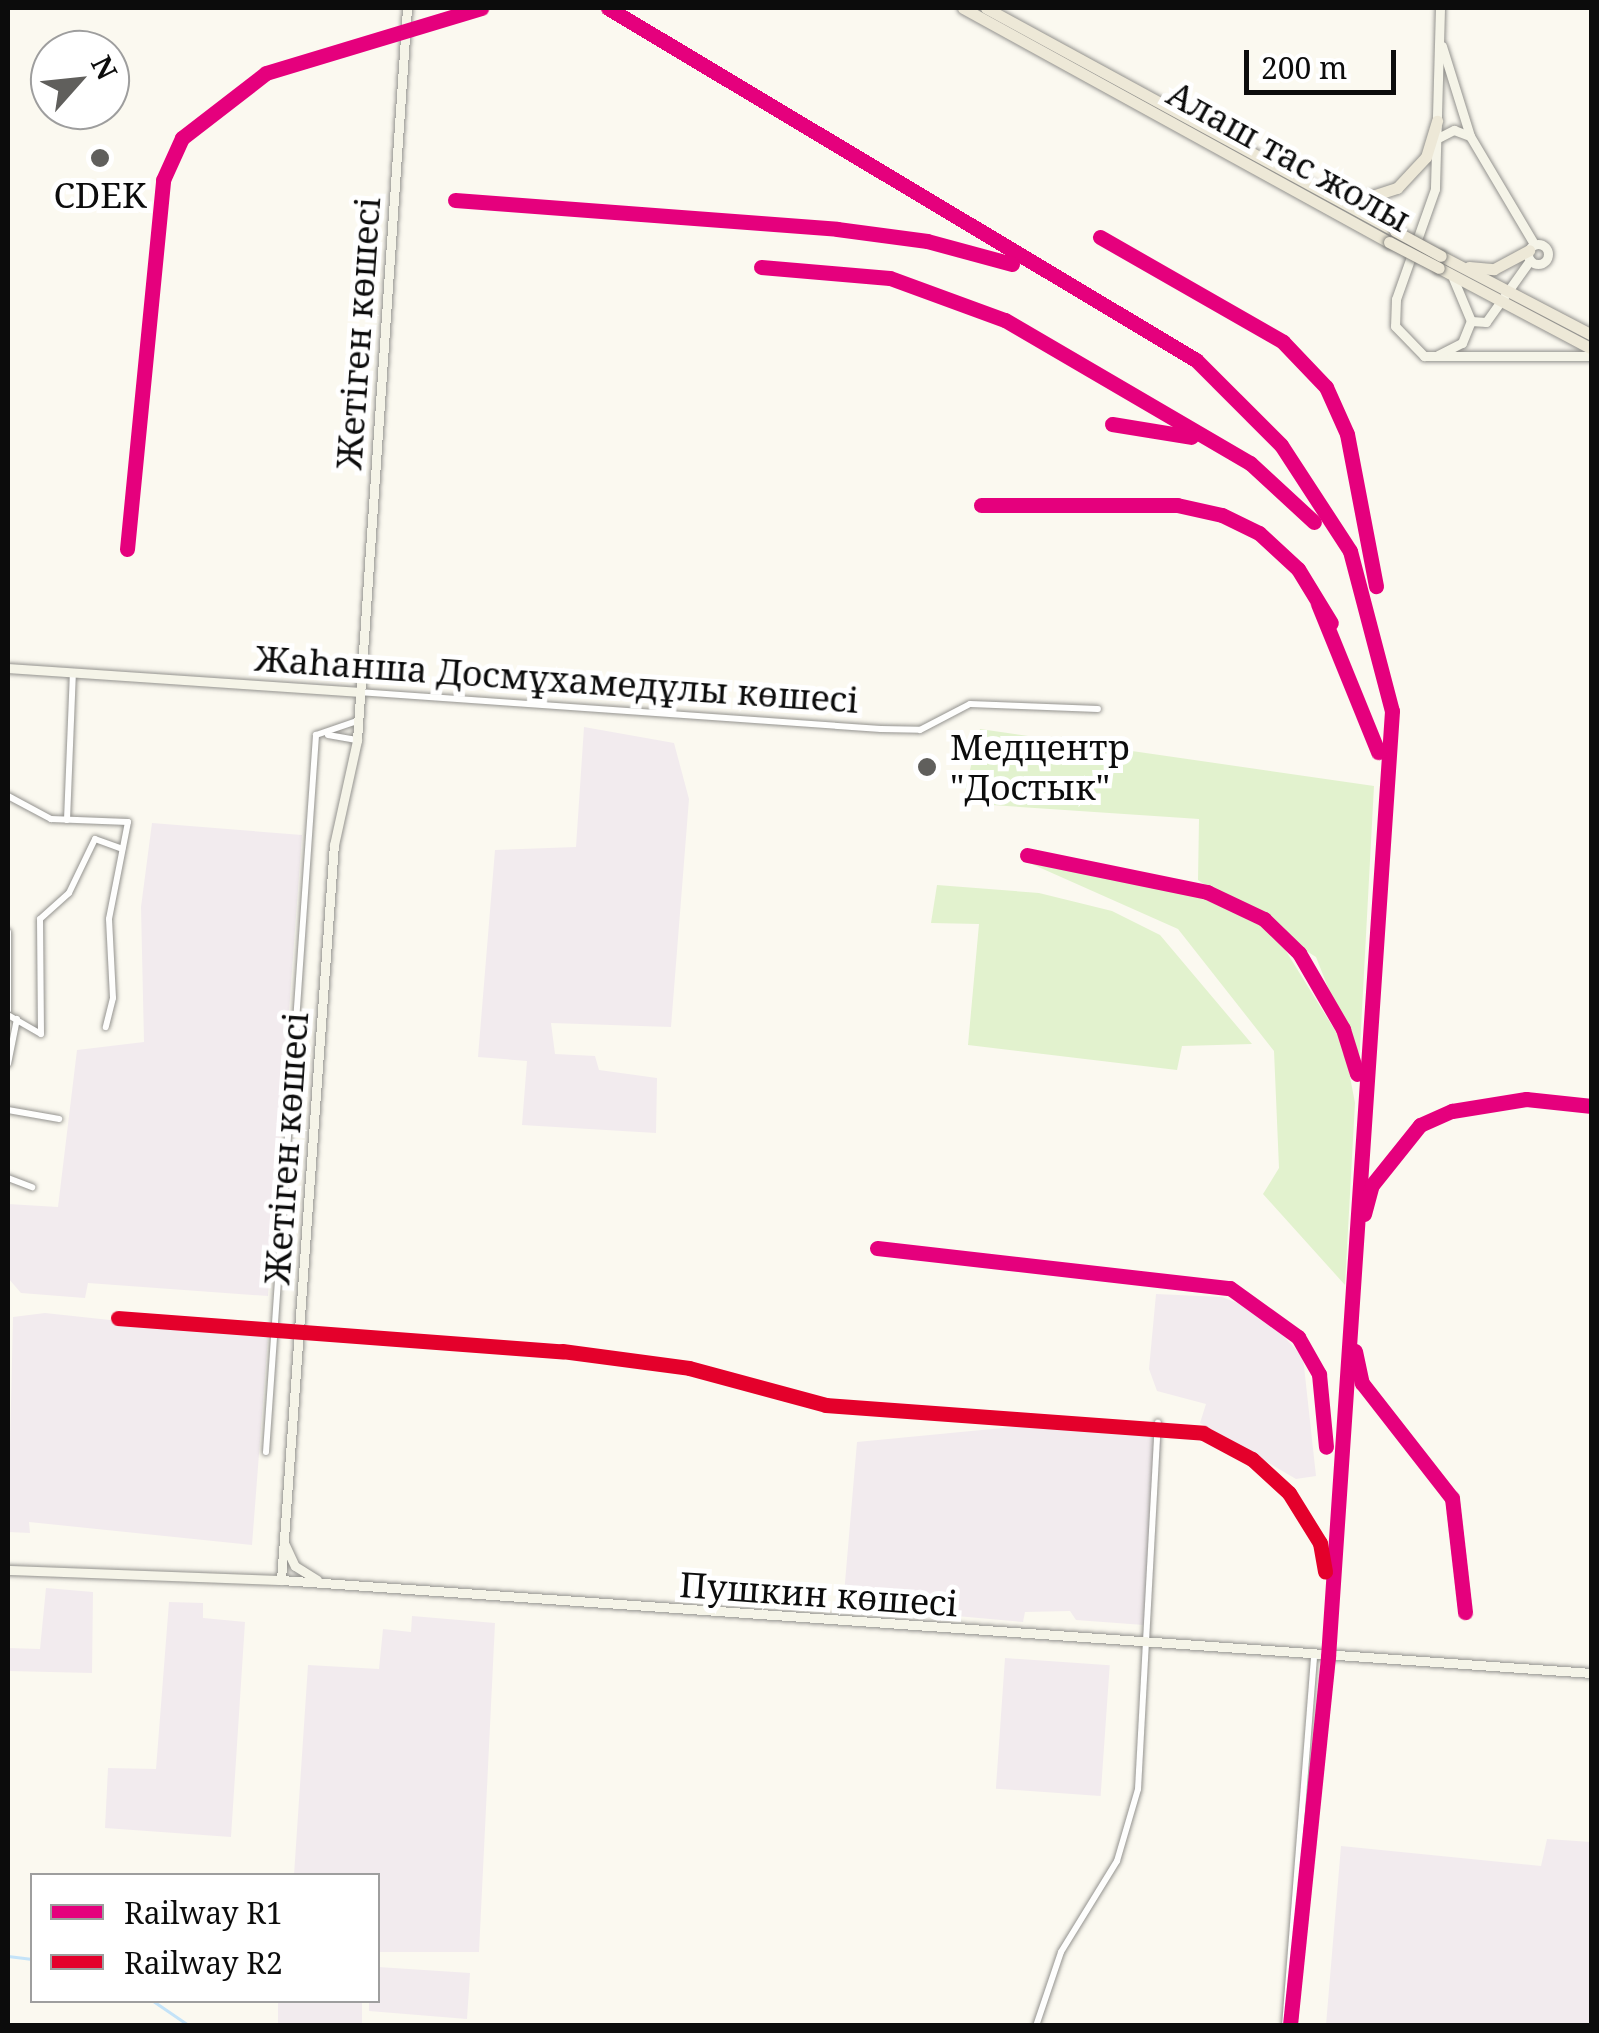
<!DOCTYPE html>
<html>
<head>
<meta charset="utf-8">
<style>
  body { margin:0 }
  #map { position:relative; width:1599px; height:2033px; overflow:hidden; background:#fbf9f0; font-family:"Noto Serif",serif }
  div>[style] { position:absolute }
  .industrial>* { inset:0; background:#f2ebee; transform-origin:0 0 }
  .green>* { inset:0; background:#e2f2ce }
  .stream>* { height:2.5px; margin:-1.25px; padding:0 1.25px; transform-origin:1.25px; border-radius:1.25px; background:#c4e3f8 }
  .roads { filter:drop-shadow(0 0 2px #94938f) drop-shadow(0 0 2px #94938f) }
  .street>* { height:6px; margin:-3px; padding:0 3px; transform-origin:3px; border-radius:3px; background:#fefefd }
  .secondary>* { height:9px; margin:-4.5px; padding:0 4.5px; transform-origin:4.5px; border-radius:4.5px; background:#f5f4e8 }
  .secondary>.ring { margin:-4.5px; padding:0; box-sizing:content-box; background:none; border:9px solid #f5f4e8; border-radius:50% }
  .primary>* { height:11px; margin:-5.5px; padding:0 5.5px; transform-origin:5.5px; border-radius:5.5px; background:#ede8d7 }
  .bridges { filter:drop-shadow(0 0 2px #81807c) drop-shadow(0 0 2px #81807c) }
  .primary-bridge>* { height:11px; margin:-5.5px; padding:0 5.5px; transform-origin:5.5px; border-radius:5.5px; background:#ede8d7 }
  .rail-1>* { height:15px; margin:-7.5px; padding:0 7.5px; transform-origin:7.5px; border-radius:7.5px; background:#e5007d }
  .rail-2>* { height:15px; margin:-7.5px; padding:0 7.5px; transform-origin:7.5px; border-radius:7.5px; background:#e4002b }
  .dots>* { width:28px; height:28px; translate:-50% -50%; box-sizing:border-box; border:5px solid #fff; border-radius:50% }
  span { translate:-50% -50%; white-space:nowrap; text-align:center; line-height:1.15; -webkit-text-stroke:10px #fff; paint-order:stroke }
  .street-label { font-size:35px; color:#0c0c0c }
  .poi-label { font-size:35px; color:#0c0c0c }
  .left { translate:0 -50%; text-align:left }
  .frame { position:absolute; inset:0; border:10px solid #0c0c0c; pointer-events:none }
  .legend { position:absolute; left:30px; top:1873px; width:350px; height:130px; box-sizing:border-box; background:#fff; border:2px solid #9e9e9e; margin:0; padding:12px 18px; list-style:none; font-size:30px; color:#0c0c0c }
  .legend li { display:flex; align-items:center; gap:20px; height:50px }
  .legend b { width:50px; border:2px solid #9e9e9e }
  .north { position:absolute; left:30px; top:30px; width:100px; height:100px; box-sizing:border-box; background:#fff; border:2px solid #9e9e9e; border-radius:50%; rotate:63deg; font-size:28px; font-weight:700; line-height:40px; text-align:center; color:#0c0c0c }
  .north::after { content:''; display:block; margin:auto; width:35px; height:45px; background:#605f5c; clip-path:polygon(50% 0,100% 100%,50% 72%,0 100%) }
  .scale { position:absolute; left:1244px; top:50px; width:152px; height:45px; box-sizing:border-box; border:5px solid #0c0c0c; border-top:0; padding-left:12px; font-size:30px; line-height:35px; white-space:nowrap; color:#0c0c0c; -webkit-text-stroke:8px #fff; paint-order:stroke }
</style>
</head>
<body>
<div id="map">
  <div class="industrial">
    <i style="clip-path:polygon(584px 727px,674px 743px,689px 799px,671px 1027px,551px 1023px,555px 1054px,595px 1056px,599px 1070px,657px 1078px,656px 1133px,522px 1125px,527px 1061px,478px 1057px,495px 850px,576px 847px)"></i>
    <i style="clip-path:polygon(152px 823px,302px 835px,268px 1296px,88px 1283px,85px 1298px,21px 1293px,8px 1278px,8px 1204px,58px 1207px,77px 1050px,144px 1042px,141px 907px)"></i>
    <i style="clip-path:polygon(1156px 1294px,1222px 1297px,1261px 1312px,1303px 1357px,1316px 1476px,1296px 1479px,1200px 1423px,1206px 1404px,1157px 1391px,1149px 1369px)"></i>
    <i style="clip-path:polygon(45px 1313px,268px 1337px,252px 1545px,29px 1522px,30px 1533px,8px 1532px,13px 1317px)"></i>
    <i style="clip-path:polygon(1033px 1425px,1157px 1436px,1161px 1443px,1144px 1625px,1076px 1620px,1070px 1611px,1025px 1612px,1023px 1622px,843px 1606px,857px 1442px)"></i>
    <i style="clip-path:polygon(46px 1588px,93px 1592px,92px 1673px,8px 1671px,8px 1648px,40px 1649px)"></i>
    <i style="clip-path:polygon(169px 1602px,203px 1603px,203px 1618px,245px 1622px,231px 1837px,105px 1828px,108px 1768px,156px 1769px)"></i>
    <i style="clip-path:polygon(412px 1616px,495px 1623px,479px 1952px,378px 1952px,378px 1876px,294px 1875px,308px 1665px,379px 1669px,383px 1629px,411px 1632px)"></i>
    <i style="left:1005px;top:1658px;width:105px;height:131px;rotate:4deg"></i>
    <i style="clip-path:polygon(1547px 1839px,1591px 1842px,1591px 2025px,1326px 2025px,1341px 1846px,1541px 1866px)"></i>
    <i style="clip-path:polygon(378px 1967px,470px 1973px,467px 2019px,369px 2011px,369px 2001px,378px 2000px)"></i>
    <i style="left:278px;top:2001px;width:84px;height:24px"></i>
  </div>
  <div class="green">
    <i style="clip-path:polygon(980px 729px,1374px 786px,1359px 1066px,1316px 957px,1273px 930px,1344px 1045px,1355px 1103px,1345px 1285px,1263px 1194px,1279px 1168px,1274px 1051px,1178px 929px,1025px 861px,1200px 897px,1262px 924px,1198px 880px,1199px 819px,962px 803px)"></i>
    <i style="clip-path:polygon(937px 885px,1039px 893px,1112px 911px,1160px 935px,1252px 1044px,1182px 1046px,1177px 1070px,968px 1045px,979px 924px,931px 923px)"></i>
  </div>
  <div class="stream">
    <i style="left:8px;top:1956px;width:24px;rotate:7deg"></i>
    <i style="left:152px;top:2000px;width:46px;rotate:34.4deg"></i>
  </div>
  <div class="roads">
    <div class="street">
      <i style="left:358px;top:692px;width:524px;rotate:4.05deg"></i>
      <i style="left:881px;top:729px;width:39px;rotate:1deg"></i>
      <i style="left:920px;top:730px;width:56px;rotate:-27.5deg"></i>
      <i style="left:970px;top:704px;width:128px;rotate:2.2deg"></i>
      <i style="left:328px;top:735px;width:29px;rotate:10deg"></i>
      <i style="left:8px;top:796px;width:49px;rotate:28.1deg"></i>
      <i style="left:51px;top:819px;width:77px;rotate:2.2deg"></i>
      <i style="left:128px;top:822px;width:99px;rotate:101.1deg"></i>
      <i style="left:109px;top:919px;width:79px;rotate:87.1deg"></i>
      <i style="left:113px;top:998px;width:30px;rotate:104deg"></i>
      <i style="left:67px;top:820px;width:148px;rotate:-87.7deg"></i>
      <i style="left:8px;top:932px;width:78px;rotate:90deg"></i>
      <i style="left:8px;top:1015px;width:38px;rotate:30deg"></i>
      <i style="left:41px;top:1034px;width:115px;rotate:-90.5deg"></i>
      <i style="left:40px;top:919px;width:39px;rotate:-42deg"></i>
      <i style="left:69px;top:893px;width:60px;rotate:-64.3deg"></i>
      <i style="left:95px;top:839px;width:29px;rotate:20deg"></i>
      <i style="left:8px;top:1064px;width:46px;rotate:-78.7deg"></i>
      <i style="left:8px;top:1110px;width:52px;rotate:10deg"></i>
      <i style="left:8px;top:1178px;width:26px;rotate:21deg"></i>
      <i style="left:266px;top:1452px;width:719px;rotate:-86.01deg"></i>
      <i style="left:316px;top:735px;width:43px;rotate:-18.9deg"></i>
      <i style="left:1036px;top:2026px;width:78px;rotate:-71.3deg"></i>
      <i style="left:1061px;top:1952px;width:107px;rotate:-58.4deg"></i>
      <i style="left:1117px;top:1861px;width:75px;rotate:-73.7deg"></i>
      <i style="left:1138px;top:1789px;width:367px;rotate:-86.9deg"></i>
      <i style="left:1285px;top:2026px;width:371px;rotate:-85.5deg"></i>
    </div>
    <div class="secondary">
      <i style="left:1440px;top:8px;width:181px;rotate:91.6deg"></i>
      <i style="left:1435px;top:189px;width:117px;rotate:109.5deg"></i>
      <i style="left:1396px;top:299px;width:27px;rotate:92deg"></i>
      <i style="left:1395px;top:326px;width:42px;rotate:46deg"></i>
      <i style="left:1424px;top:356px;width:168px"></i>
      <i style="left:1442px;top:46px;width:94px;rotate:72.7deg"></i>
      <i style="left:1470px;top:136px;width:126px;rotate:59.3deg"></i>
      <i style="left:1438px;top:138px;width:18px;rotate:-27deg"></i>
      <i style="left:1454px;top:130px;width:17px;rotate:21deg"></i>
      <i class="ring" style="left:1528px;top:244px;width:11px;height:11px"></i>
      <i style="left:1471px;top:321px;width:15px;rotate:4deg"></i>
      <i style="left:1486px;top:322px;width:76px;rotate:-54.6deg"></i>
      <i style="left:1438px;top:355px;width:27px;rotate:-27deg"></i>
      <i style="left:1462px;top:343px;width:24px;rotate:-68deg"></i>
      <i style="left:1471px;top:321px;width:47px;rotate:-112.7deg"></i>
      <i style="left:8px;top:668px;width:349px;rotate:3.9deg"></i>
      <i style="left:285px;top:1545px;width:23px;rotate:65deg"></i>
      <i style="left:295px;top:1566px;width:26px;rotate:32deg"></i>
      <i style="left:8px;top:1570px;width:273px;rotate:2.1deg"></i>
      <i style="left:281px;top:1580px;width:1314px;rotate:4.06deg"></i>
      <i style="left:281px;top:1580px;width:737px;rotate:-85.88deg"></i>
      <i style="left:334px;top:845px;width:107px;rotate:-77.6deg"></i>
      <i style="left:357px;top:740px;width:734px;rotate:-86.09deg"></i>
    </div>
    <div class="primary">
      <i style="left:963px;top:8px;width:486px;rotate:28.8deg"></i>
      <i style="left:986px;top:8px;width:466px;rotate:28.6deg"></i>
      <i style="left:1338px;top:194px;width:28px;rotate:8deg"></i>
      <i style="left:1366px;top:198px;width:33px;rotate:-18deg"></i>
      <i style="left:1397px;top:188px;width:42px;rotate:-46.9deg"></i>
      <i style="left:1426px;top:157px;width:38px;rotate:-73deg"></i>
      <i style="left:1441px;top:256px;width:170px;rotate:27.6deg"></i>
      <i style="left:1469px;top:267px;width:25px;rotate:5deg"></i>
      <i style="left:1494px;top:269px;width:40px;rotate:-28deg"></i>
      <i style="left:1439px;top:268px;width:173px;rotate:27.9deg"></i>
    </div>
  </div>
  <div class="bridges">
    <div class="primary-bridge">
      <i style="left:1395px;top:231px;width:52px;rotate:28.5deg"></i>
      <i style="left:1389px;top:242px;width:56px;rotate:27.5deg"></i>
    </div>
  </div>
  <div class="rail-1">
    <i style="left:608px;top:8px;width:685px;rotate:30.91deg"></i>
    <i style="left:1196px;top:360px;width:120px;rotate:45deg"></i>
    <i style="left:1281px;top:445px;width:126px;rotate:56.9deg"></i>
    <i style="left:1350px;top:551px;width:165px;rotate:75.3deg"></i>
    <i style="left:1392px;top:711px;width:948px;rotate:93.87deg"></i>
    <i style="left:1328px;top:1657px;width:371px;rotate:95.9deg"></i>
    <i style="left:455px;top:200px;width:383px;rotate:4.3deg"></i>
    <i style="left:837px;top:229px;width:91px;rotate:7.6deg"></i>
    <i style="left:927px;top:241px;width:88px;rotate:15.1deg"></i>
    <i style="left:1100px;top:237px;width:211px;rotate:29.8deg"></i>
    <i style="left:1283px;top:342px;width:62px;rotate:46.3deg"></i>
    <i style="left:1326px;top:387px;width:51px;rotate:65.9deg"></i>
    <i style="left:1347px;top:434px;width:155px;rotate:79.2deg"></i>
    <i style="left:761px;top:267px;width:129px;rotate:4.9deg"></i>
    <i style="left:890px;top:278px;width:122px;rotate:20.1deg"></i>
    <i style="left:1005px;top:320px;width:284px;rotate:30.3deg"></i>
    <i style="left:1250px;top:463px;width:87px;rotate:42.7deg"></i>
    <i style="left:1112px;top:424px;width:80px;rotate:9.3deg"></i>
    <i style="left:981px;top:505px;width:196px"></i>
    <i style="left:1177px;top:505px;width:46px;rotate:12.5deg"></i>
    <i style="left:1222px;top:515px;width:41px;rotate:25.9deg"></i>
    <i style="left:1259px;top:533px;width:53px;rotate:42.7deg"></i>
    <i style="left:1298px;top:569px;width:63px;rotate:58.6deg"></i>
    <i style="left:127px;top:549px;width:371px;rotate:-84.4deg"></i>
    <i style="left:163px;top:180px;width:46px;rotate:-65.7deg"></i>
    <i style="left:182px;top:138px;width:106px;rotate:-37.7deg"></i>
    <i style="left:266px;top:73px;width:225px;rotate:-16.8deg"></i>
    <i style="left:1318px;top:604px;width:160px;rotate:67.9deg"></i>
    <i style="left:1027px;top:855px;width:184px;rotate:11.6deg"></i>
    <i style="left:1207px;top:892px;width:63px;rotate:25.3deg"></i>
    <i style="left:1264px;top:919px;width:49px;rotate:44.2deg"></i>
    <i style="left:1299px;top:953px;width:88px;rotate:59.9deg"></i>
    <i style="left:1343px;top:1029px;width:47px;rotate:72.7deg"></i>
    <i style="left:1364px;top:1214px;width:30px;rotate:-75deg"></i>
    <i style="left:1372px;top:1185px;width:77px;rotate:-51.3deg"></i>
    <i style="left:1420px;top:1125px;width:35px;rotate:-24deg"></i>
    <i style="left:1452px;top:1111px;width:75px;rotate:-9.2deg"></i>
    <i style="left:1526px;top:1099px;width:66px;rotate:6.1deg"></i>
    <i style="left:877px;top:1248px;width:355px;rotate:6.5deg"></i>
    <i style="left:1230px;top:1288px;width:84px;rotate:35.8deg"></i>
    <i style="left:1298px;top:1337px;width:43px;rotate:60.4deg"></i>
    <i style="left:1319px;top:1374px;width:73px;rotate:84.5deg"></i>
    <i style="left:1355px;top:1351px;width:33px;rotate:78deg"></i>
    <i style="left:1362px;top:1383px;width:146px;rotate:52deg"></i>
    <i style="left:1452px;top:1498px;width:115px;rotate:83.5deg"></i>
  </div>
  <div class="rail-2">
    <i style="left:118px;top:1318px;width:445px;rotate:4.3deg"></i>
    <i style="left:562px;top:1351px;width:128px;rotate:7.6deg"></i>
    <i style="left:689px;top:1368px;width:142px;rotate:15.1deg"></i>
    <i style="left:826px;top:1405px;width:378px;rotate:4.2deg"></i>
    <i style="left:1203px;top:1433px;width:55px;rotate:28deg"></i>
    <i style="left:1252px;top:1459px;width:50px;rotate:42.6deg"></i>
    <i style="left:1289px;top:1493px;width:59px;rotate:58.2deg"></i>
    <i style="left:1320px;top:1543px;width:29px;rotate:80deg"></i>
  </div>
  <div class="dots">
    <i style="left:100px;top:158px;background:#605f5c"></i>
    <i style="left:927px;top:767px;background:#605f5c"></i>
  </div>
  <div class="street-label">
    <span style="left:1289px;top:156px;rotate:29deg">Алаш тас жолы</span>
    <span style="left:358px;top:333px;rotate:-86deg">Жетіген көшесі</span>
    <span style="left:557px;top:679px;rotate:4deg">Жаһанша Досмұхамедұлы көшесі</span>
    <span style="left:286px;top:1148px;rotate:-86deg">Жетіген көшесі</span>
    <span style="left:819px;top:1594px;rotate:4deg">Пушкин көшесі</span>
  </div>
  <div class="poi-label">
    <span style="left:100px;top:195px">CDEK</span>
    <span class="left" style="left:950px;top:767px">Медцентр<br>"Достык"</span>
  </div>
  <div class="frame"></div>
  <ul class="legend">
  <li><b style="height:12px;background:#e5007d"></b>Railway R1</li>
  <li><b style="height:12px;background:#e4002b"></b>Railway R2</li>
  </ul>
  <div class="north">N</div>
  <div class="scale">200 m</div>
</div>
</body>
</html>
